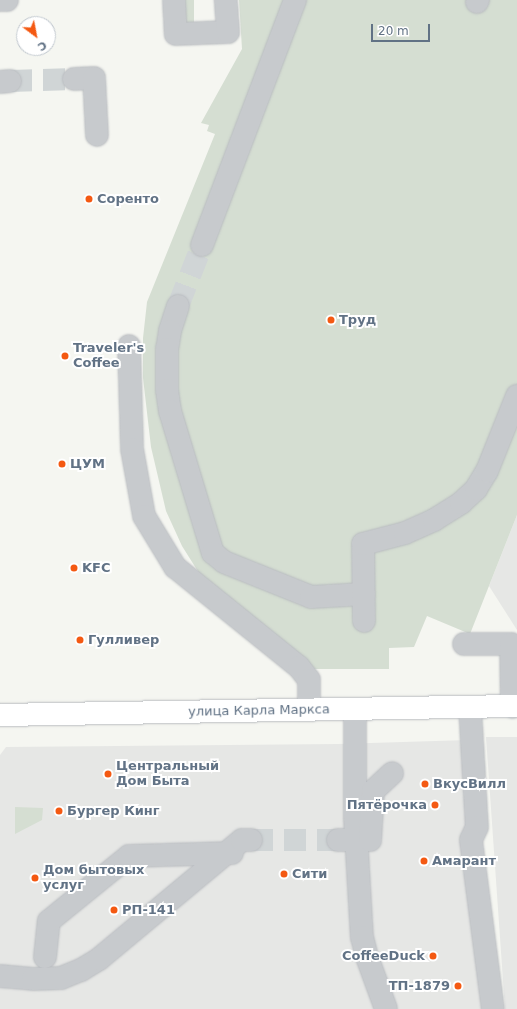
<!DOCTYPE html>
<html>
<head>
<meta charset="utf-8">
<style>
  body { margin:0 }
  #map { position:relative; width:517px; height:1009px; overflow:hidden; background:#f5f6f1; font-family:"DejaVu Sans",sans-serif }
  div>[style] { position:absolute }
  .built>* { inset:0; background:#e6e7e5 }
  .green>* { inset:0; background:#d5ded2 }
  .minor-tunnel>* { height:22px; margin-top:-11px; transform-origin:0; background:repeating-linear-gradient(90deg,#d0d5d6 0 22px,transparent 0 33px) }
  .roads { filter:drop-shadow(0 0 1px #b9bcc0) drop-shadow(0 0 1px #b9bcc0) }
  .minor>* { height:22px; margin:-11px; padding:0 11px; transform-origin:11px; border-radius:11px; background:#c7cacd }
  .major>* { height:22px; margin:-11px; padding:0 11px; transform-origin:11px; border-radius:11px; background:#fff }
  .dots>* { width:11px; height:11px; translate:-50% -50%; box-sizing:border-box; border:2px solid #fff; border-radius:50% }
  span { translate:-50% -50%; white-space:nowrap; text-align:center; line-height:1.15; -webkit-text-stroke:4px #fff; paint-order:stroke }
  .poi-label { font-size:13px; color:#617285; font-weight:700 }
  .left { translate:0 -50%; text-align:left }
  .right { translate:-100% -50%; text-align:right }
  .street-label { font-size:13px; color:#617285 }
  .north { position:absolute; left:16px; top:16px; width:40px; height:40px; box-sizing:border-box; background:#fff; border:1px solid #c0c7ce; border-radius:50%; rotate:148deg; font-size:11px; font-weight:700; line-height:16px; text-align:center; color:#617285 }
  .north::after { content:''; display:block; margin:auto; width:14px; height:18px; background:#f45912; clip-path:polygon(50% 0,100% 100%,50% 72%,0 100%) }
  .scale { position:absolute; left:371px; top:24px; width:59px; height:18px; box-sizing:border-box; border:2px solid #617285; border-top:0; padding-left:5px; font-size:12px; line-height:14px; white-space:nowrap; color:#617285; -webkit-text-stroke:3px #fff; paint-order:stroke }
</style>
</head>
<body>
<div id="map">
  <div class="built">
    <i style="clip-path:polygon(517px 515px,517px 630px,489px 586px)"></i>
    <i style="clip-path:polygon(486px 737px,517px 737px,517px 1009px,505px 1009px)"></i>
    <i style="clip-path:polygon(468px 740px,488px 1009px,0 1009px,0 755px,6px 747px,338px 744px)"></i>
  </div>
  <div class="green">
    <i style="clip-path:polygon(178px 0,194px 0,194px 27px,185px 22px)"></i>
    <i style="clip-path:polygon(239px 0,517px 0,517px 515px,470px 634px,427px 616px,414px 647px,389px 648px,389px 669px,313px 669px,204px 581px,182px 546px,166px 511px,151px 447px,143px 378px,143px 338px,147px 302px,215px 134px,207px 131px,209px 125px,201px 123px,242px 49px)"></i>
    <i style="clip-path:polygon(15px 807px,43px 808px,42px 820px,15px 834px)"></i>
  </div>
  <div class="minor-tunnel">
    <i style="left:10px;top:81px;width:64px;rotate:-1.8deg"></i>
    <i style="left:178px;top:306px;width:66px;rotate:-68.5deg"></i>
    <i style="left:251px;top:840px;width:87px"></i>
  </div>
  <div class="roads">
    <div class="minor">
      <i style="left:0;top:0;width:7px"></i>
      <i style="left:174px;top:0;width:34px;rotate:87deg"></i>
      <i style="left:176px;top:34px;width:52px;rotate:-2.2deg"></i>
      <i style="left:228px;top:32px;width:32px;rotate:-94deg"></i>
      <i style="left:477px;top:2px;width:2px;rotate:-63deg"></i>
      <i style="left:74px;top:79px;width:20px;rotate:-3deg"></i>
      <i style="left:94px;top:78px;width:57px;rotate:87deg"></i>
      <i style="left:0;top:82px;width:10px;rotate:-6deg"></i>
      <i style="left:202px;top:245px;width:262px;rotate:-69.2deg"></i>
      <i style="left:178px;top:306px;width:26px;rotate:108deg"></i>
      <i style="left:170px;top:331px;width:18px;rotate:99deg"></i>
      <i style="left:167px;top:349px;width:41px;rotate:90deg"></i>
      <i style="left:167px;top:390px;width:21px;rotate:82deg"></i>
      <i style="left:170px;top:411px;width:148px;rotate:73.2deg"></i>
      <i style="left:213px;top:553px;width:14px;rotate:39deg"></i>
      <i style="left:224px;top:562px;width:94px;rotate:21.9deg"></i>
      <i style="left:311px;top:597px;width:53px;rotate:-3.2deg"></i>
      <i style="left:129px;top:346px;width:103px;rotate:88.3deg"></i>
      <i style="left:132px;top:449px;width:68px;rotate:79.8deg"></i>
      <i style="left:144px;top:516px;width:60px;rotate:58.7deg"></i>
      <i style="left:175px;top:567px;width:159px;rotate:38.9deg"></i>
      <i style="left:299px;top:667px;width:16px;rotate:52deg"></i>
      <i style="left:309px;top:680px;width:30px;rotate:90deg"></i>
      <i style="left:364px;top:621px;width:77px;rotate:-90.7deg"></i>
      <i style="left:363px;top:544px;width:43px;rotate:-14.7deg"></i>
      <i style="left:405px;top:533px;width:32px;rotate:-24deg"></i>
      <i style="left:434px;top:520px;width:32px;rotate:-32deg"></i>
      <i style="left:461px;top:503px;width:21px;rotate:-43deg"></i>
      <i style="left:476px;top:489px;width:21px;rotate:-59deg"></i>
      <i style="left:487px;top:471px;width:81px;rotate:-68.2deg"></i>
      <i style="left:464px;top:644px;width:47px"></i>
      <i style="left:511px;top:644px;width:63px;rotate:89.1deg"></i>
      <i style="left:470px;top:707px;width:120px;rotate:86.7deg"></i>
      <i style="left:477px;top:827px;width:14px;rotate:115deg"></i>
      <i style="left:471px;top:840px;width:170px;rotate:82.6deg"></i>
      <i style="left:355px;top:709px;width:108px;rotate:90deg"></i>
      <i style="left:355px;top:817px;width:120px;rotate:86.7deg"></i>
      <i style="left:362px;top:937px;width:21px;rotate:76deg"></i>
      <i style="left:367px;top:957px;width:55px;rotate:69.9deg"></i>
      <i style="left:338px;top:840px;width:32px"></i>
      <i style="left:370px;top:840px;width:49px;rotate:-86.5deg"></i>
      <i style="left:373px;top:791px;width:26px;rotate:-43deg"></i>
      <i style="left:45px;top:957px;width:36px;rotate:-84deg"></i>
      <i style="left:49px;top:921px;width:103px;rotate:-39.1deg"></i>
      <i style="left:129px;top:856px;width:103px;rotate:-1.7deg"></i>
      <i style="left:0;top:976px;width:33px;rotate:5deg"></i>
      <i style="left:33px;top:979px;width:28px;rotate:-2deg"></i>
      <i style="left:61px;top:978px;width:22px;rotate:-22deg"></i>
      <i style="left:81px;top:970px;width:21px;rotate:-31deg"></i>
      <i style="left:99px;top:959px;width:186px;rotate:-39.8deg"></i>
      <i style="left:242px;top:840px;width:9px"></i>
    </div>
    <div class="major">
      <i style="left:0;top:715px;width:517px;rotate:-1deg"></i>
    </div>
  </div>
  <div class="dots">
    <i style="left:89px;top:199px;background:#f45912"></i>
    <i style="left:331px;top:320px;background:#f45912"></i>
    <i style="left:65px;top:356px;background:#f45912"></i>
    <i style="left:62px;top:464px;background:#f45912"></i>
    <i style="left:74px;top:568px;background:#f45912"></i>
    <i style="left:80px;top:640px;background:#f45912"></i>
    <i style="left:108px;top:774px;background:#f45912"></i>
    <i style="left:425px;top:784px;background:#f45912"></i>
    <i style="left:435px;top:805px;background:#f45912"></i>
    <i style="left:59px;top:811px;background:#f45912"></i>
    <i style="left:424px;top:861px;background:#f45912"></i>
    <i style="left:284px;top:874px;background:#f45912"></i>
    <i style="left:35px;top:878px;background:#f45912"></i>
    <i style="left:114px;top:910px;background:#f45912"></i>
    <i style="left:433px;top:956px;background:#f45912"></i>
    <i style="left:458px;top:986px;background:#f45912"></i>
  </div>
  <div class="poi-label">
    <span class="left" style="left:97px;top:199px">Соренто</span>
    <span class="left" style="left:339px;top:320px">Труд</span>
    <span class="left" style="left:73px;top:356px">Traveler's<br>Coffee</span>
    <span class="left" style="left:70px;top:464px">ЦУМ</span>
    <span class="left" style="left:82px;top:568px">KFC</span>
    <span class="left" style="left:88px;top:640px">Гулливер</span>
    <span class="left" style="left:116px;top:774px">Центральный<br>Дом Быта</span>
    <span class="left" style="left:433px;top:784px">ВкусВилл</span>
    <span class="right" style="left:427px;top:805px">Пятёрочка</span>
    <span class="left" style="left:67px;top:811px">Бургер Кинг</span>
    <span class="left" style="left:432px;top:861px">Амарант</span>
    <span class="left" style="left:43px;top:878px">Дом бытовых<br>услуг</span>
    <span class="left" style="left:292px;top:874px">Сити</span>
    <span class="left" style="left:122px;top:910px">РП-141</span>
    <span class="right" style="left:425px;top:956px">CoffeeDuck</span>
    <span class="right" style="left:450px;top:986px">ТП-1879</span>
  </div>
  <div class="street-label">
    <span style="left:259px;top:711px;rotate:-1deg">улица Карла Маркса</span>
  </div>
  <div class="north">С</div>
  <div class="scale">20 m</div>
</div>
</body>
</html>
